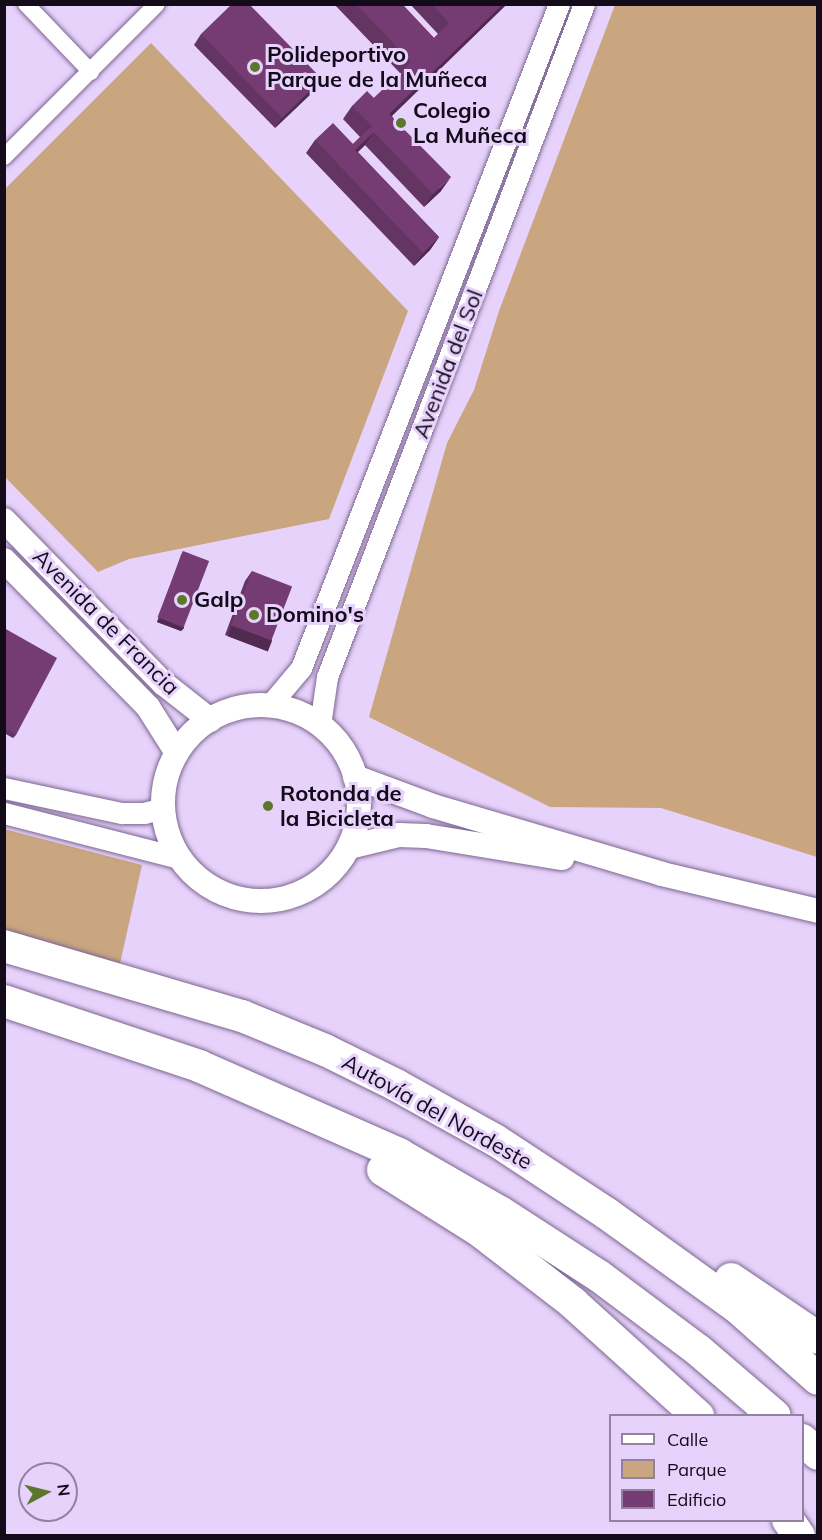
<!DOCTYPE html>
<html>
<head>
<meta charset="utf-8">
<style>
  body { margin:0 }
  #map { position:relative; width:822px; height:1540px; overflow:hidden; background:#e6d2fa; font-family:Mulish,sans-serif }
  div>[style] { position:absolute }
  .green>* { inset:0; background:#c9a580 }
  .roads { filter:drop-shadow(0 0 2px #7d6692) drop-shadow(0 0 2px #7d6692) }
  .minor>* { height:16px; margin:-8px; padding:0 8px; transform-origin:8px; border-radius:8px; background:#fff }
  .tertiary>* { height:21px; margin:-10.5px; padding:0 10.5px; transform-origin:10.5px; border-radius:10.5px; background:#fff }
  .secondary>* { height:24px; margin:-12px; padding:0 12px; transform-origin:12px; border-radius:12px; background:#fff }
  .secondary>.ring { margin:-12px; padding:0; box-sizing:content-box; background:none; border:24px solid #fff; border-radius:50% }
  .motorway>* { height:32px; margin:-16px; padding:0 16px; transform-origin:16px; border-radius:16px; background:#fff }
  .wall>* { inset:0; background:#643463 }
  .shaded-wall>* { inset:0; background:#512a50; transform-origin:0 0 }
  .building>* { inset:0; background:#743c73; transform-origin:0 0 }
  .dots>* { width:16px; height:16px; translate:-50% -50%; box-sizing:border-box; border:3px solid #e6d2fa; border-radius:50% }
  span { translate:-50% -50%; white-space:nowrap; text-align:center; line-height:1.15; -webkit-text-stroke:6px #e6d2fa; paint-order:stroke }
  .poi-label { font-size:22px; color:#130a1a; font-weight:700 }
  .left { translate:0 -50%; text-align:left }
  .street-label { font-size:22px; color:#130a1a }
  .frame { position:absolute; inset:0; border:6px solid #130a1a; pointer-events:none }
  .legend { position:absolute; left:609px; top:1414px; width:195px; height:108px; box-sizing:border-box; background:#e6d2fa; border:2px solid #9282a0; margin:0; padding:8px 10px; list-style:none; font-size:18px; color:#130a1a }
  .legend li { display:flex; align-items:center; gap:12px; height:30px }
  .legend b { width:30px; border:2px solid #9282a0 }
  .north { position:absolute; left:18px; top:1462px; width:60px; height:60px; box-sizing:border-box; background:#e6d2fa; border:2px solid #9282a0; border-radius:50%; rotate:83deg; font-size:16px; font-weight:700; line-height:24px; text-align:center; color:#130a1a }
  .north::after { content:''; display:block; margin:auto; width:21px; height:27px; background:#5a772c; clip-path:polygon(50% 0,100% 100%,50% 72%,0 100%) }
</style>
</head>
<body>
<div id="map">
  <div class="green">
    <i style="clip-path:polygon(615px 5px,817px 5px,817px 857px,661px 808px,550px 807px,369px 717px,447px 443px,474px 390px,499px 311px)"></i>
    <i style="clip-path:polygon(151px 43px,408px 311px,329px 519px,129px 559px,98px 572px,5px 477px,5px 189px)"></i>
    <i style="clip-path:polygon(4px 829px,142px 865px,117px 977px,5px 946px)"></i>
  </div>
  <div class="roads">
    <div class="minor">
      <i style="left:26px;top:4px;width:94px;rotate:46.3deg"></i>
      <i style="left:4px;top:157px;width:216px;rotate:-45deg"></i>
    </div>
    <div class="tertiary">
      <i style="left:269px;top:706px;width:50px;rotate:-49.9deg"></i>
      <i style="left:301px;top:668px;width:712px;rotate:-68.77deg"></i>
      <i style="left:320px;top:725px;width:49px;rotate:-81.7deg"></i>
      <i style="left:327px;top:677px;width:720px;rotate:-69.1deg"></i>
      <i style="left:4px;top:788px;width:121px;rotate:12deg"></i>
      <i style="left:122px;top:813px;width:22px"></i>
      <i style="left:144px;top:813px;width:20px;rotate:-15deg"></i>
      <i style="left:4px;top:813px;width:181px;rotate:14.4deg"></i>
    </div>
    <div class="secondary">
      <i style="left:4px;top:520px;width:228px;rotate:45.7deg"></i>
      <i style="left:163px;top:683px;width:60px;rotate:38.2deg"></i>
      <i style="left:4px;top:560px;width:206px;rotate:45.6deg"></i>
      <i style="left:148px;top:707px;width:54px;rotate:57.8deg"></i>
      <i class="ring" style="left:163px;top:705px;width:172px;height:172px"></i>
      <i style="left:355px;top:777px;width:83px;rotate:20.4deg"></i>
      <i style="left:433px;top:806px;width:239px;rotate:16.5deg"></i>
      <i style="left:662px;top:874px;width:160px;rotate:13.3deg"></i>
      <i style="left:349px;top:847px;width:51px;rotate:-13.5deg"></i>
      <i style="left:399px;top:835px;width:27px;rotate:2deg"></i>
      <i style="left:426px;top:836px;width:138px;rotate:9.2deg"></i>
    </div>
    <div class="motorway">
      <i style="left:4px;top:946px;width:248px;rotate:16.4deg"></i>
      <i style="left:242px;top:1016px;width:90px;rotate:22.3deg"></i>
      <i style="left:325px;top:1050px;width:79px;rotate:26.2deg"></i>
      <i style="left:396px;top:1085px;width:113px;rotate:29.1deg"></i>
      <i style="left:495px;top:1140px;width:133px;rotate:33.3deg"></i>
      <i style="left:606px;top:1213px;width:161px;rotate:35.7deg"></i>
      <i style="left:737px;top:1307px;width:108px;rotate:41.6deg"></i>
      <i style="left:4px;top:1001px;width:206px;rotate:18.4deg"></i>
      <i style="left:199px;top:1066px;width:219px;rotate:23.7deg"></i>
      <i style="left:399px;top:1154px;width:116px;rotate:29.9deg"></i>
      <i style="left:500px;top:1212px;width:118px;rotate:32.9deg"></i>
      <i style="left:599px;top:1276px;width:124px;rotate:36.8deg"></i>
      <i style="left:698px;top:1350px;width:101px;rotate:40.6deg"></i>
      <i style="left:383px;top:1170px;width:115px;rotate:32.2deg"></i>
      <i style="left:480px;top:1231px;width:118px;rotate:37.7deg"></i>
      <i style="left:573px;top:1303px;width:169px;rotate:42.1deg"></i>
      <i style="left:731px;top:1279px;width:105px;rotate:34.1deg"></i>
      <i style="left:802px;top:1440px;width:21px;rotate:41deg"></i>
      <i style="left:788px;top:1520px;width:19px;rotate:55deg"></i>
    </div>
  </div>
  <div class="wall">
    <i style="clip-path:polygon(334px 4px,402px 4px,434px 38px,438px 34px,410px 4px,455px 4px,457px 6px,507px 4px,392px 116px,441px 191px,424px 207px,365px 145px,358px 152px,439px 237px,430px 250px,414px 266px,306px 153px,315px 140px,353px 144px,360px 137px,343px 119px,352px 106px,374px 98px,400px 73px)"></i>
    <i style="clip-path:polygon(201px 34px,322px 79px,315px 90px,275px 128px,194px 45px)"></i>
    <i style="clip-path:polygon(183px 551px,184px 628px,181px 631px,157px 622px,181px 555px)"></i>
    <i style="clip-path:polygon(252px 571px,272px 640px,265px 650px,225px 635px,245px 581px)"></i>
    <i style="clip-path:polygon(4px 628px,16px 735px,13px 738px,4px 733px)"></i>
  </div>
  <div class="shaded-wall">
    <i style="clip-path:polygon(503px 4px,507px 4px,380px 127px,389px 114px)"></i>
    <i style="clip-path:polygon(322px 79px,315px 90px,275px 128px,282px 118px)"></i>
    <i style="clip-path:polygon(374px 132px,365px 145px,346px 163px,355px 150px)"></i>
    <i style="clip-path:polygon(451px 177px,441px 191px,424px 207px,433px 194px)"></i>
    <i style="clip-path:polygon(439px 237px,430px 250px,414px 266px,423px 253px)"></i>
    <i style="clip-path:polygon(160px 618px,184px 628px,181px 631px,157px 622px)"></i>
    <i style="left:232px;top:625px;width:43px;height:12px;rotate:21deg"></i>
  </div>
  <div class="building">
    <i style="clip-path:polygon(232px 4px,249px 4px,322px 79px,282px 118px,201px 34px)"></i>
    <i style="clip-path:polygon(356px 4px,402px 4px,434px 38px,449px 23px,432px 4px,455px 4px,457px 6px,459px 4px,503px 4px,389px 114px,451px 177px,433px 194px,374px 132px,355px 150px,439px 237px,423px 253px,315px 140px,333px 123px,353px 144px,372px 126px,352px 106px,367px 91px,374px 98px,411px 62px)"></i>
    <i style="left:183px;top:551px;width:28px;height:71px;rotate:21deg"></i>
    <i style="left:252px;top:571px;width:43px;height:58px;rotate:21deg"></i>
    <i style="clip-path:polygon(4px 628px,57px 658px,16px 735px,4px 728px)"></i>
  </div>
  <div class="dots">
    <i style="left:255px;top:67px;background:#5a772c"></i>
    <i style="left:401px;top:123px;background:#5a772c"></i>
    <i style="left:182px;top:600px;background:#5a772c"></i>
    <i style="left:254px;top:615px;background:#5a772c"></i>
    <i style="left:268px;top:806px;background:#5a772c"></i>
  </div>
  <div class="poi-label">
    <span class="left" style="left:267px;top:67px">Polideportivo<br>Parque de la Muñeca</span>
    <span class="left" style="left:413px;top:123px">Colegio<br>La Muñeca</span>
    <span class="left" style="left:194px;top:600px">Galp</span>
    <span class="left" style="left:266px;top:615px">Domino's</span>
    <span class="left" style="left:280px;top:806px">Rotonda de<br>la Bicicleta</span>
  </div>
  <div class="street-label">
    <span style="left:448px;top:364px;rotate:-69deg">Avenida del Sol</span>
    <span style="left:106px;top:622px;rotate:45deg">Avenida de Francia</span>
    <span style="left:437px;top:1112px;rotate:29deg">Autovía del Nordeste</span>
  </div>
  <div class="frame"></div>
  <ul class="legend">
  <li><b style="height:8px;background:#fff"></b>Calle</li>
  <li><b style="height:16px;background:#c9a580"></b>Parque</li>
  <li><b style="height:16px;background:#743c73"></b>Edificio</li>
  </ul>
  <div class="north">N</div>
</div>
</body>
</html>
